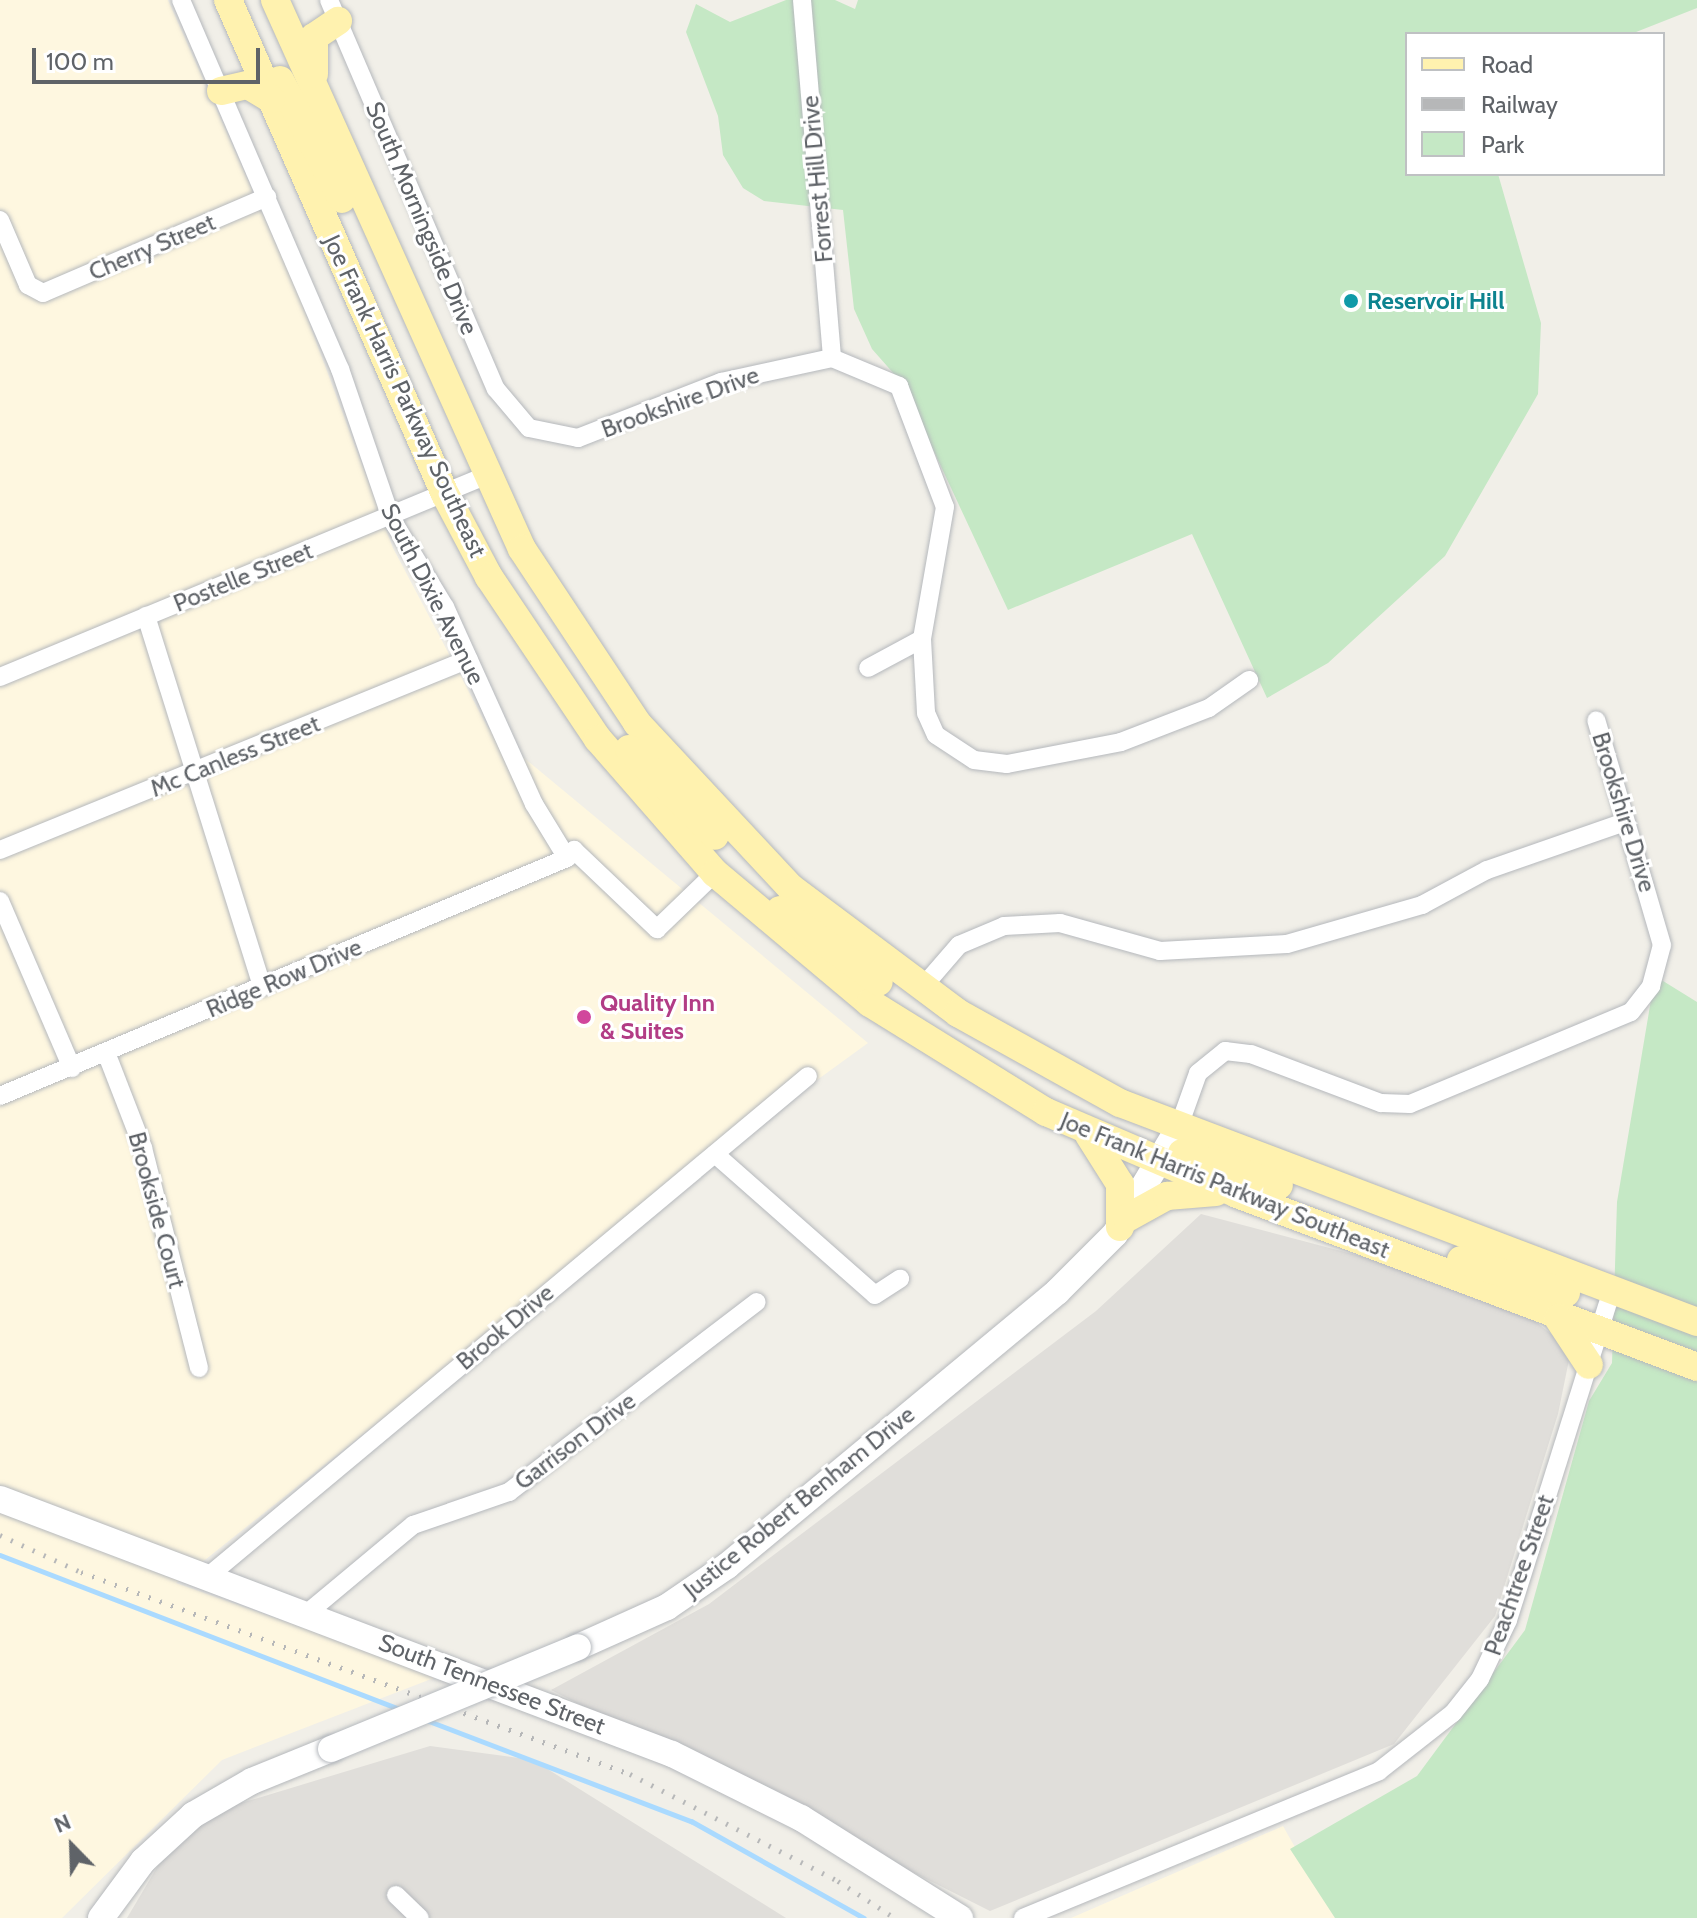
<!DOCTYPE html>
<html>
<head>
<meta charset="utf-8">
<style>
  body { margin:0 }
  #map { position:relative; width:1697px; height:1918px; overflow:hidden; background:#f1efe8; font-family:Cabin,sans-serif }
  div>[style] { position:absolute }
  .commercial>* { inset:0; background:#fef7e0 }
  .industrial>* { inset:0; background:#e0deda }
  .green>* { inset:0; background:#c5e8c5 }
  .stream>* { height:5px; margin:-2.5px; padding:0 2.5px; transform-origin:2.5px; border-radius:2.5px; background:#aadaff }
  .roads { filter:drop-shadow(0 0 2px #b5b8bc) drop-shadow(0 0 2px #b5b8bc) }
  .street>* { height:18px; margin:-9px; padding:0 9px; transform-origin:9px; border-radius:9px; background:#fff }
  .secondary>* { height:26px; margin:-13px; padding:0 13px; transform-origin:13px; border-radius:13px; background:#fff }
  .primary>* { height:28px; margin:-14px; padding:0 14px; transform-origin:14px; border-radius:14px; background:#fff2af }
  .rail>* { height:5px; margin-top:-2.5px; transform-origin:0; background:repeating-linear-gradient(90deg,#b6b7b8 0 2px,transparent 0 12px) }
  .bridges { filter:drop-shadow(0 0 2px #b6babf) drop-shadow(0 0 2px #b6babf) }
  .secondary-bridge>* { height:26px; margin:-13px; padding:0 13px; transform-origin:13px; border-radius:13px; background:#fff }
  .dots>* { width:22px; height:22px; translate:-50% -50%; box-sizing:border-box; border:4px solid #fff; border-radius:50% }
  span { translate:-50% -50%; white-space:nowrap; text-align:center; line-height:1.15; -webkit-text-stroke:6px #fff; paint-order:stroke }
  .street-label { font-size:24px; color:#5f6368 }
  .culture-label { font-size:24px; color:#0d838f; font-weight:700 }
  .left { translate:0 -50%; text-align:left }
  .hotel-label { font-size:24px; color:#b23c85; font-weight:700 }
  .legend { position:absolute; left:1405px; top:32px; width:260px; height:144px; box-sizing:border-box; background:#fff; border:2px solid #bfc1c3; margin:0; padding:10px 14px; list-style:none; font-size:24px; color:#5f6368 }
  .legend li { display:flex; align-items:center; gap:16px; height:40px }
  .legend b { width:40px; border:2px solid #bfc1c3 }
  .north { position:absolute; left:32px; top:1806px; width:80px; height:80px; -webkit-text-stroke:6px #fff; paint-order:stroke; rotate:337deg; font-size:22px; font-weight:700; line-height:32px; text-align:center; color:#5f6368 }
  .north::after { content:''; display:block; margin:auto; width:28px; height:36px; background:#5f6368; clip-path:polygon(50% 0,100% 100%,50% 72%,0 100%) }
  .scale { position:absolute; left:32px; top:48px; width:228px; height:36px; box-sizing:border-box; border:4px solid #5f6368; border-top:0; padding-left:10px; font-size:24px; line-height:28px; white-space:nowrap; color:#5f6368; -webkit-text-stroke:6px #fff; paint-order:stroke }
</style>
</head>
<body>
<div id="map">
  <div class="commercial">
    <i style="clip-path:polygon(0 0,168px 0,299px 296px,393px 548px,488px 728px,868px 1043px,715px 1154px,176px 1583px,439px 1676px,222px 1760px,62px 1918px,0 1918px)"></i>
    <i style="clip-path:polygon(1283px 1826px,1335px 1918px,1071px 1918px)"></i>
  </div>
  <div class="industrial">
    <i style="clip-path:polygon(1201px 1214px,1500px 1293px,1571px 1350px,1558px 1414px,1495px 1616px,1394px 1744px,990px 1911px,551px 1690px,709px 1604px,1096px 1311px)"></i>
    <i style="clip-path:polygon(430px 1746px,533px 1760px,786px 1918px,127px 1918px,185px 1820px)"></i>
  </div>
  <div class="green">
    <i style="clip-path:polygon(786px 0,835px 0,855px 9px,858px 0,1697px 0,1697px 8px,1631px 34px,1407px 34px,1407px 174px,1498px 174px,1541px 323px,1538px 394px,1445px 556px,1328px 663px,1267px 698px,1192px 534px,1008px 610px,902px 383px,872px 349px,854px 309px,843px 210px,764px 201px,743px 188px,723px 155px,718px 116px,686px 32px,696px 4px,730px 22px)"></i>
    <i style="clip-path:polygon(1655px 976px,1697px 1002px,1697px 1918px,1335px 1918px,1290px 1849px,1417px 1776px,1525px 1630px,1589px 1401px,1612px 1363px,1617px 1202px)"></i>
  </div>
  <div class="stream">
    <i style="left:0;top:1555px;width:431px;rotate:21.1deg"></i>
    <i style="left:426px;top:1720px;width:284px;rotate:20.9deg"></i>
    <i style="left:691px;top:1821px;width:198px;rotate:29.3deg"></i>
  </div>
  <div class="roads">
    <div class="street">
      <i style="left:181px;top:0;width:402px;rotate:66.7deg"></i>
      <i style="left:340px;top:369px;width:157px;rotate:71.1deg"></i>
      <i style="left:391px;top:518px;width:104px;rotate:58.8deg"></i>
      <i style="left:445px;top:607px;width:216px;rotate:65.7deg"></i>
      <i style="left:534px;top:804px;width:63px;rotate:58.6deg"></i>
      <i style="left:567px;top:858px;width:11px;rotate:-49deg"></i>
      <i style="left:574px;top:850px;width:115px;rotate:43.6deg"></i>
      <i style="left:657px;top:929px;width:81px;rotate:-44deg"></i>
      <i style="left:329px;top:0;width:423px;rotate:66.8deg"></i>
      <i style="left:496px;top:389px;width:51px;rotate:49.8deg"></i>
      <i style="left:529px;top:428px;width:50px;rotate:11.5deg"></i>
      <i style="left:578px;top:438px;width:154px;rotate:-21.4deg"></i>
      <i style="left:721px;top:382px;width:114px;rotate:-12.2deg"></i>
      <i style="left:832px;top:358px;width:73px;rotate:22.7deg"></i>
      <i style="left:899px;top:386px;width:129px;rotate:69.2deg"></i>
      <i style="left:945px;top:507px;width:134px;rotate:99.9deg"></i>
      <i style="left:922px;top:639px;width:61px;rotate:151.8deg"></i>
      <i style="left:802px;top:0;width:359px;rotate:85.2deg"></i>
      <i style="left:0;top:220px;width:71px;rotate:66.7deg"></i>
      <i style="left:28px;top:285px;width:17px;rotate:28deg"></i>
      <i style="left:43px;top:293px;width:244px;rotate:-23.2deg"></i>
      <i style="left:146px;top:616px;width:389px;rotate:72.6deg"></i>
      <i style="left:922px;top:639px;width:74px;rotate:86.9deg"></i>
      <i style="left:926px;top:713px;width:24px;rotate:66deg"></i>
      <i style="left:936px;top:735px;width:45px;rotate:33.3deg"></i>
      <i style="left:974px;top:760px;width:33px;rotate:7deg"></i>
      <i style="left:1007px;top:764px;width:116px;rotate:-10.9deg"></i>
      <i style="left:1121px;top:742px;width:94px;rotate:-21.1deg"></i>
      <i style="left:1209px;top:708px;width:49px;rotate:-35deg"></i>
      <i style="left:0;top:677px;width:525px;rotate:-22.51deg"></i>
      <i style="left:0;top:850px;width:506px;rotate:-22.16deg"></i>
      <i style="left:0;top:901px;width:182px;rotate:66.7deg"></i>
      <i style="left:921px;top:989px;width:58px;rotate:-49.2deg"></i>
      <i style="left:959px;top:945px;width:49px;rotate:-22.9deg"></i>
      <i style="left:1004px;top:926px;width:56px;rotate:-3.1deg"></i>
      <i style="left:1060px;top:923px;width:104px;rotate:15.6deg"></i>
      <i style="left:1160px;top:951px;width:127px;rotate:-3.2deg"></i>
      <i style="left:1287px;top:944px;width:141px;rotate:-16.1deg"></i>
      <i style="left:1422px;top:905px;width:74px;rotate:-28.3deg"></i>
      <i style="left:1487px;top:870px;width:143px;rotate:-19.2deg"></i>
      <i style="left:107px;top:1055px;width:100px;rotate:68.8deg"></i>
      <i style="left:143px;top:1148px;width:227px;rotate:75.7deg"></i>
      <i style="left:0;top:1096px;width:615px;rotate:-22.77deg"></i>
      <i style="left:1178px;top:1129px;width:59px;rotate:-70.3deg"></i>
      <i style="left:1198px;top:1073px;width:35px;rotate:-39deg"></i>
      <i style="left:1225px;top:1051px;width:26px;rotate:7deg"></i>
      <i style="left:1251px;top:1054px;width:139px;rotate:20.7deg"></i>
      <i style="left:1381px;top:1103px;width:29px;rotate:2deg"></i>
      <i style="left:1410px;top:1104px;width:239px;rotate:-22.6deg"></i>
      <i style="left:1631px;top:1012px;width:33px;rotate:-52deg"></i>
      <i style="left:1651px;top:986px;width:42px;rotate:-75deg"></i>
      <i style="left:1662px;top:945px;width:234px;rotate:-106.3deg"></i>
      <i style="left:715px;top:1154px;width:213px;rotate:41.4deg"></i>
      <i style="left:875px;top:1295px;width:30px;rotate:-33deg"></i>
      <i style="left:205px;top:1579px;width:785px;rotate:-39.83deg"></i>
      <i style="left:305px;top:1615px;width:141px;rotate:-39.8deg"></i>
      <i style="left:413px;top:1525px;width:102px;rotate:-19deg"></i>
      <i style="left:509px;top:1492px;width:312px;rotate:-37.5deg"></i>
      <i style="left:396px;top:1895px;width:33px;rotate:44deg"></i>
      <i style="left:1023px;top:1918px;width:385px;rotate:-22.4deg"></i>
      <i style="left:1379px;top:1771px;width:94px;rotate:-38.1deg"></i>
      <i style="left:1453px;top:1713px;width:43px;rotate:-51.5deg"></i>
      <i style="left:1480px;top:1679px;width:65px;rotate:-64.6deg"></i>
      <i style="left:1508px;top:1620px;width:345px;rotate:-72.5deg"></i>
    </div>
    <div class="secondary">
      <i style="left:0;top:1499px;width:719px;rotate:20.78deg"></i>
      <i style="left:672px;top:1754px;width:144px;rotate:26.4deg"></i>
      <i style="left:801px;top:1818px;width:188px;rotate:32.2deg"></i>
      <i style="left:578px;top:1647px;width:98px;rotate:-24.2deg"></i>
      <i style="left:667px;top:1607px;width:73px;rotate:-34.3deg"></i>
      <i style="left:727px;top:1566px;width:429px;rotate:-39.7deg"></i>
      <i style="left:1057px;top:1292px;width:82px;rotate:-45deg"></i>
      <i style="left:1115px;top:1234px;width:122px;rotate:-59deg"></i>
      <i style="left:101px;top:1918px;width:71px;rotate:-53.6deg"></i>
      <i style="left:143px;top:1861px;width:68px;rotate:-42.6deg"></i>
      <i style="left:193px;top:1815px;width:68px;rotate:-30deg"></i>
      <i style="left:252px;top:1781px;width:85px;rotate:-22.1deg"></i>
    </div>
    <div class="primary">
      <i style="left:228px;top:0;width:540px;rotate:66.29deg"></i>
      <i style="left:445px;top:494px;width:94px;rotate:62.1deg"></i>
      <i style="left:489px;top:577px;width:195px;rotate:56.1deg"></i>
      <i style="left:598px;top:739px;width:178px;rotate:48.9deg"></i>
      <i style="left:715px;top:873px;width:202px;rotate:40deg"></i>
      <i style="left:870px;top:1003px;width:207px;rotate:31.8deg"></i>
      <i style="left:1046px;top:1112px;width:208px;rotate:23.2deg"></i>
      <i style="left:1237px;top:1194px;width:491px;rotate:20.6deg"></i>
      <i style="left:275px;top:0;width:602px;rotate:65.78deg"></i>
      <i style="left:522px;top:549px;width:209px;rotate:56.5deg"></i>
      <i style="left:637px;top:723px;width:226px;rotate:47deg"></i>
      <i style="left:791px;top:888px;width:209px;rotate:36.8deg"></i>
      <i style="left:958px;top:1013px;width:185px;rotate:29.1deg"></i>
      <i style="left:1120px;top:1103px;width:617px;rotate:20.78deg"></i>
      <i style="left:314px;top:74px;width:37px;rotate:-90deg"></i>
      <i style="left:314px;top:37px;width:29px;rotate:-34deg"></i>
      <i style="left:280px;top:80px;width:134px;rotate:62.5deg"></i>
      <i style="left:221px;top:91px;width:28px;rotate:-13deg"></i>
      <i style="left:248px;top:85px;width:27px;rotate:31deg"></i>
      <i style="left:629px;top:749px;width:122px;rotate:45.3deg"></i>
      <i style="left:780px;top:910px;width:122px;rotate:36deg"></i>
      <i style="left:1089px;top:1135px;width:58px;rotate:57.7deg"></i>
      <i style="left:1120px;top:1184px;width:43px;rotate:90deg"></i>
      <i style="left:1182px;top:1153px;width:102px;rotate:18.3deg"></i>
      <i style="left:1127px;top:1218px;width:46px;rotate:-28.8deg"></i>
      <i style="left:1167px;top:1196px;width:49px;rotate:-4.7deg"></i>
      <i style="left:1461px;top:1260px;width:110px;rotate:17.4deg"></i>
      <i style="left:1558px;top:1318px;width:56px;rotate:56.6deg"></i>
    </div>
  </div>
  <div class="rail">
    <i style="left:0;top:1535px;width:89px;rotate:24.6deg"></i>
    <i style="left:81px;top:1572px;width:585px;rotate:20.2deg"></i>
    <i style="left:630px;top:1774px;width:234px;rotate:27.2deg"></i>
    <i style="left:838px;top:1881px;width:68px;rotate:33deg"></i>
  </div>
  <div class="bridges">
    <div class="secondary-bridge">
      <i style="left:331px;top:1749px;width:267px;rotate:-22.4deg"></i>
    </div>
  </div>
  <div class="dots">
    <i style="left:1351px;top:301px;background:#0f9aa8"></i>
    <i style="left:584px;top:1017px;background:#d1479c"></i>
  </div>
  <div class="street-label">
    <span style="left:817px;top:179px;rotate:-95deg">Forrest Hill Drive</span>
    <span style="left:422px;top:218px;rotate:67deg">South Morningside Drive</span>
    <span style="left:152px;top:247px;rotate:-23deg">Cherry Street</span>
    <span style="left:405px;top:396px;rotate:65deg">Joe Frank Harris Parkway Southeast</span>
    <span style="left:680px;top:402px;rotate:-20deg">Brookshire Drive</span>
    <span style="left:243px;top:577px;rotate:-22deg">Postelle Street</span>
    <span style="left:433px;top:594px;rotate:63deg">South Dixie Avenue</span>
    <span style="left:235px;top:756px;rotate:-22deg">Mc Canless Street</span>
    <span style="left:1624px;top:812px;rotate:73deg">Brookshire Drive</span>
    <span style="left:284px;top:978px;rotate:-23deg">Ridge Row Drive</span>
    <span style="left:1225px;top:1185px;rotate:22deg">Joe Frank Harris Parkway Southeast</span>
    <span style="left:157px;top:1210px;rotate:75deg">Brookside Court</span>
    <span style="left:505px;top:1327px;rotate:-40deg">Brook Drive</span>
    <span style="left:575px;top:1441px;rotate:-37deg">Garrison Drive</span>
    <span style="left:799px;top:1502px;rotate:-39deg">Justice Robert Benham Drive</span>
    <span style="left:1519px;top:1575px;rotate:-71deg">Peachtree Street</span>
    <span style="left:492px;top:1684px;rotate:21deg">South Tennessee Street</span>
  </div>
  <div class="culture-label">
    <span class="left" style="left:1367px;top:301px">Reservoir Hill</span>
  </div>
  <div class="hotel-label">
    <span class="left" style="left:600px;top:1017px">Quality Inn<br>&amp; Suites</span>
  </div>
  <ul class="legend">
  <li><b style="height:10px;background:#fff2af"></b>Road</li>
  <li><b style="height:10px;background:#b6b7b8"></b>Railway</li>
  <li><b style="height:22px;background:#c5e8c5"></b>Park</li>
  </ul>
  <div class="north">N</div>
  <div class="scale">100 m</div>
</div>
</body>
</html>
